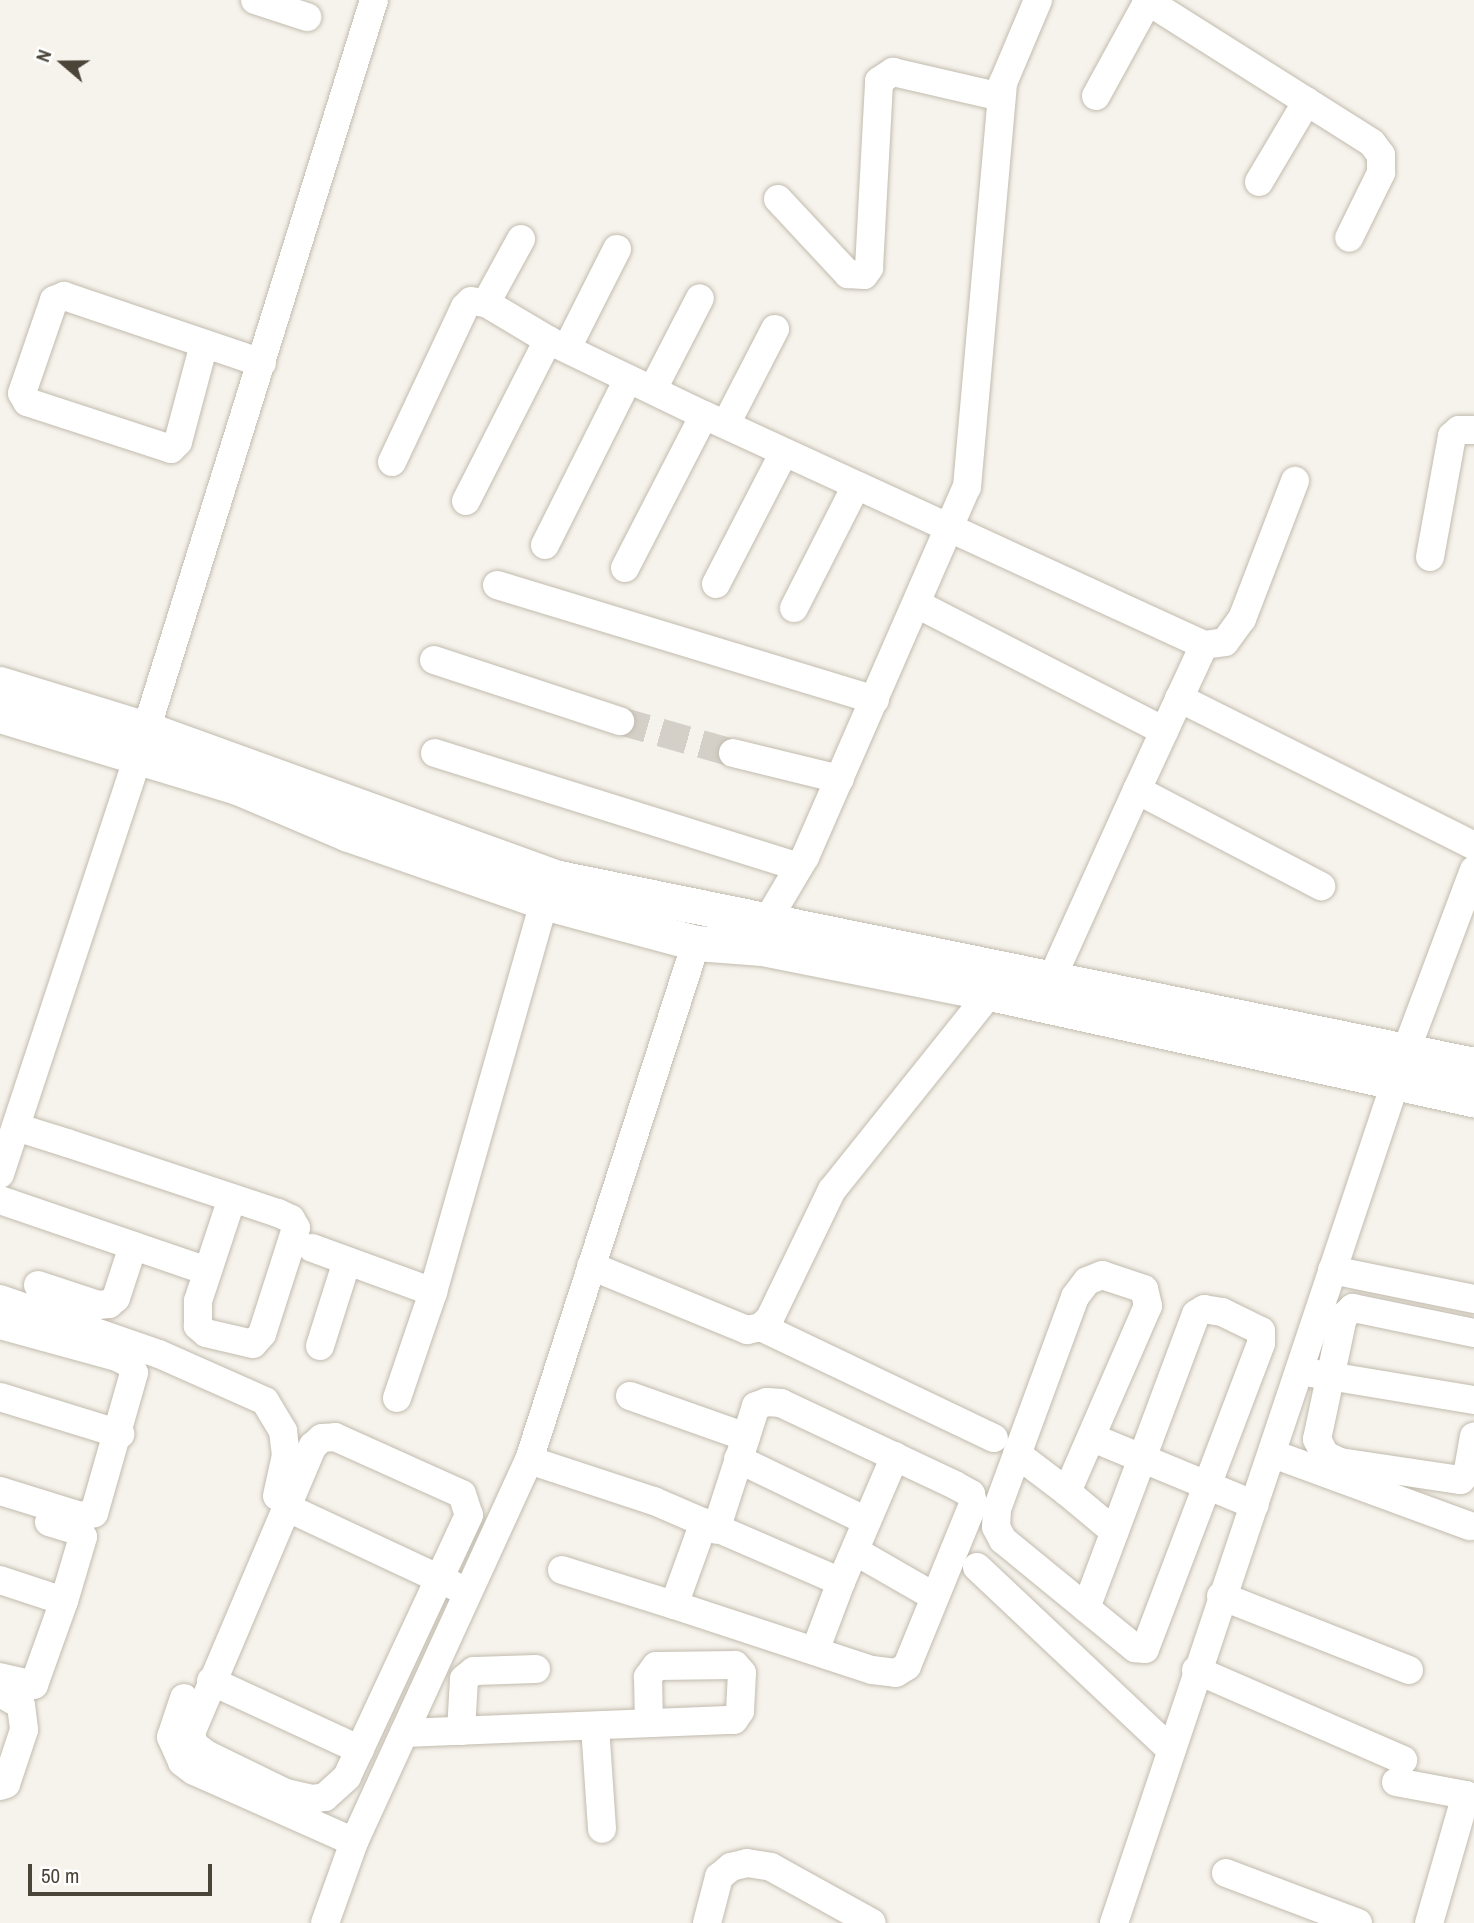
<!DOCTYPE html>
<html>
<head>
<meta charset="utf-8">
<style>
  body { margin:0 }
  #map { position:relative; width:1474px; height:1923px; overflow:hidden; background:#f6f3ec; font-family:"Archivo Narrow",sans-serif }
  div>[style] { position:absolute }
  .minor-tunnel>* { height:28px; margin-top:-14px; transform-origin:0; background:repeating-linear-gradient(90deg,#d4d0c8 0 28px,transparent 0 42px) }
  .roads { filter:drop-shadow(0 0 2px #c2bbae) drop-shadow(0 0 2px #c2bbae) }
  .minor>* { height:28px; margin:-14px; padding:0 14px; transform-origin:14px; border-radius:14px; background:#fff }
  .tertiary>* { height:35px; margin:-17.5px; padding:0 17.5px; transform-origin:17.5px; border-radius:17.5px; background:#fff }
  span { translate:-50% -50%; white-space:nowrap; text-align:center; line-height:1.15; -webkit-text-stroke:5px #fff; paint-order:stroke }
  .north { position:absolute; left:28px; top:28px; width:70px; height:70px; -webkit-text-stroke:5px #fff; paint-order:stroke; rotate:290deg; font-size:19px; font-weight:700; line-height:28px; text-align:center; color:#4b4439 }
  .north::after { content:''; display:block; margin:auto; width:24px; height:32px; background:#4b4439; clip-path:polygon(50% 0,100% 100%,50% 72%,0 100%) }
  .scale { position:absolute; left:28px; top:1864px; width:184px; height:32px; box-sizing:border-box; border:4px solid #4b4439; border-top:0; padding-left:9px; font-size:21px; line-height:24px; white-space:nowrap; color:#4b4439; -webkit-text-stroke:5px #fff; paint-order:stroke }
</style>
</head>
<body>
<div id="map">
  <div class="minor-tunnel">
    <i style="left:620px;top:721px;width:117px;rotate:15.8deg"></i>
  </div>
  <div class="roads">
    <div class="minor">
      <i style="left:255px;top:0;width:55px;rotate:18.1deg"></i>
      <i style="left:1146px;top:0;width:267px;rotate:32.3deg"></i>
      <i style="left:1372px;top:143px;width:15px;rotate:53deg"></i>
      <i style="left:1381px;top:155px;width:18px;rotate:90deg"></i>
      <i style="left:1381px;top:173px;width:72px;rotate:116.2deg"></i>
      <i style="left:1096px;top:96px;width:108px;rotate:-61.3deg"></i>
      <i style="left:1259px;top:182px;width:94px;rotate:-59.3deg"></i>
      <i style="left:778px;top:199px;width:103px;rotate:47deg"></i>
      <i style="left:848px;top:274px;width:16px;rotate:4deg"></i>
      <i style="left:864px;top:275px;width:9px;rotate:-54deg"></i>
      <i style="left:869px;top:268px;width:187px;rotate:-86.9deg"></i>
      <i style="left:879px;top:81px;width:17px;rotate:-33deg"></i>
      <i style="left:893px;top:72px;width:111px;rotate:13deg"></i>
      <i style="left:486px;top:303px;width:73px;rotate:-61.3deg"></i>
      <i style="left:204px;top:344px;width:101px;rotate:104.9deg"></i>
      <i style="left:178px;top:442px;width:10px;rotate:135deg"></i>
      <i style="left:171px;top:449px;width:151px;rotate:-161.9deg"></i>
      <i style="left:27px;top:402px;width:10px;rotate:-119deg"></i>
      <i style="left:22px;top:393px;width:98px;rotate:-71deg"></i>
      <i style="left:54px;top:300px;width:11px;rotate:-22deg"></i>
      <i style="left:64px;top:296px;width:209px;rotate:18.7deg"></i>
      <i style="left:567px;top:348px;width:111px;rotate:-63.2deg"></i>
      <i style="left:653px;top:389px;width:102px;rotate:-62.7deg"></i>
      <i style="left:726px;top:424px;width:107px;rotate:-62.7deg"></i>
      <i style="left:392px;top:462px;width:171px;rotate:-64.8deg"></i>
      <i style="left:465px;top:307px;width:8px;rotate:-45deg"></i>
      <i style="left:471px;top:301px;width:15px;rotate:8deg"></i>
      <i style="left:486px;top:303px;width:72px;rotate:30.8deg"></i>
      <i style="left:548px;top:340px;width:173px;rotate:25.7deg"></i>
      <i style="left:704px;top:415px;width:550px;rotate:24.7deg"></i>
      <i style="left:1204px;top:645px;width:160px;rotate:114.8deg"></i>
      <i style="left:1137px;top:790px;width:208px;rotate:27.6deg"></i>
      <i style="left:466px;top:501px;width:181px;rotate:-63deg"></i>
      <i style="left:545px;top:545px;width:186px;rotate:-63.4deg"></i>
      <i style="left:1430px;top:557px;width:123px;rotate:-79.7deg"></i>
      <i style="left:1452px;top:436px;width:9px;rotate:-41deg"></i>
      <i style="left:1459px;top:430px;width:15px"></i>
      <i style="left:625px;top:568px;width:172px;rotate:-62.7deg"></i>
      <i style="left:716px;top:584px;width:148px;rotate:-62.7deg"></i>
      <i style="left:497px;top:585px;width:395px;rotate:16.9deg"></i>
      <i style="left:917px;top:604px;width:278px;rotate:27.2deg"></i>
      <i style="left:794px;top:608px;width:137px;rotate:-63.1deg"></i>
      <i style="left:1204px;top:645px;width:21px;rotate:-8deg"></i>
      <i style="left:1225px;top:642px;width:29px;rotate:-54deg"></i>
      <i style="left:1242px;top:619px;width:148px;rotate:-69deg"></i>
      <i style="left:434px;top:660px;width:196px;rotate:18.2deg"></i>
      <i style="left:1179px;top:698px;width:330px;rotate:26.6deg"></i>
      <i style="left:435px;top:753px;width:381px;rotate:17.4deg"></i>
      <i style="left:733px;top:753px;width:110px;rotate:13.7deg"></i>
      <i style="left:758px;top:936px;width:92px;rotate:-59.3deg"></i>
      <i style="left:805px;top:857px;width:404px;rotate:-66.4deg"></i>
      <i style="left:967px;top:487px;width:406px;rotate:-84.9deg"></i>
      <i style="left:1003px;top:83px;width:90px;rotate:-67.1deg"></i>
      <i style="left:1052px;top:978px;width:206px;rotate:-65.7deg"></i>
      <i style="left:16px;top:1127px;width:53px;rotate:17.4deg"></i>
      <i style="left:67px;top:1143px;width:222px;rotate:18.4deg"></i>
      <i style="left:278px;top:1213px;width:14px;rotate:25deg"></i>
      <i style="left:291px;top:1219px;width:10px;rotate:61deg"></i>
      <i style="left:296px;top:1228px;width:111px;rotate:107.8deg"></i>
      <i style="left:262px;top:1334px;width:13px;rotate:132deg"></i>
      <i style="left:253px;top:1344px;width:48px;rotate:-166.8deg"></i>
      <i style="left:206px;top:1333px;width:11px;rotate:-139deg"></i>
      <i style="left:198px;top:1326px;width:25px;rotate:-90deg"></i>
      <i style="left:198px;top:1301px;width:108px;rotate:-71.7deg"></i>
      <i style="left:0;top:1174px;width:437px;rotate:-71.7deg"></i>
      <i style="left:137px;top:759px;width:795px;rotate:-72.66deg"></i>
      <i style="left:0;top:1200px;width:219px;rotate:18.9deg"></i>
      <i style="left:312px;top:1248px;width:129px;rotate:20deg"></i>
      <i style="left:591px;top:1266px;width:169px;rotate:22.3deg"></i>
      <i style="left:747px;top:1330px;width:14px;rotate:-12deg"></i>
      <i style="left:761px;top:1327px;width:13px;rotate:-45deg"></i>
      <i style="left:770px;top:1318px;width:142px;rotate:-64.2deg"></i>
      <i style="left:832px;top:1190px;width:253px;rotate:-51.3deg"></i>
      <i style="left:1332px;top:1270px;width:145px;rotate:11.5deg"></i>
      <i style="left:38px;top:1285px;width:63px;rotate:18.4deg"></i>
      <i style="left:98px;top:1305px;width:11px;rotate:-5deg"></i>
      <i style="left:109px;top:1304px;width:9px;rotate:-41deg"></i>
      <i style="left:116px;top:1298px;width:55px;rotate:-71.9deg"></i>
      <i style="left:0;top:1299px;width:168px;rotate:19.1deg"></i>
      <i style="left:159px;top:1354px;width:116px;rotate:23.9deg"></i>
      <i style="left:265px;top:1401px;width:35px;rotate:59deg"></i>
      <i style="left:283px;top:1431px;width:24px;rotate:83deg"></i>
      <i style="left:286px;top:1455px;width:42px;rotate:102.4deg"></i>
      <i style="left:0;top:1325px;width:121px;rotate:15.3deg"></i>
      <i style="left:117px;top:1357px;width:13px;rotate:27deg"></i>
      <i style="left:129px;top:1363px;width:11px;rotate:63deg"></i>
      <i style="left:134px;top:1373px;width:146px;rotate:105.9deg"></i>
      <i style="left:94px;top:1513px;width:13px;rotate:167deg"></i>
      <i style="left:81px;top:1516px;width:85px;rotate:-162.8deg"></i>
      <i style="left:761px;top:1327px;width:258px;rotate:25.5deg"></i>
      <i style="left:1474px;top:1333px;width:124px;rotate:-168.3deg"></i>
      <i style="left:1353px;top:1308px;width:13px;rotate:138deg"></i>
      <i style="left:1343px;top:1317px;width:125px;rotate:102deg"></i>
      <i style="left:1317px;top:1439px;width:18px;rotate:63deg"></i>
      <i style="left:1325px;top:1455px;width:17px;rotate:25deg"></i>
      <i style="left:1340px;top:1462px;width:122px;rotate:8.5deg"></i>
      <i style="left:1461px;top:1480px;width:12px;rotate:-55deg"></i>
      <i style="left:1468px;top:1470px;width:34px;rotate:-80deg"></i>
      <i style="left:320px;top:1346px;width:89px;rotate:-72.4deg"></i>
      <i style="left:1311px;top:1373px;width:165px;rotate:9.4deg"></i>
      <i style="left:630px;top:1396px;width:123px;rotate:19.5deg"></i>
      <i style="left:0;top:1397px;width:126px;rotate:17.1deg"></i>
      <i style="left:397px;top:1398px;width:112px;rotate:-71.2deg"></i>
      <i style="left:433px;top:1292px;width:405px;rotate:-74.1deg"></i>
      <i style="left:335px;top:1437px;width:139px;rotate:24.2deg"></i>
      <i style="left:462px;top:1494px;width:22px;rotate:72deg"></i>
      <i style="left:469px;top:1515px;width:289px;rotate:115deg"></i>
      <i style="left:347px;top:1777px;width:30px;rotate:138deg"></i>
      <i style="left:325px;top:1797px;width:13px;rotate:171deg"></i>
      <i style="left:312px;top:1799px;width:27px;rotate:-167deg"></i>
      <i style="left:286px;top:1793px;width:89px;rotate:-154deg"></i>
      <i style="left:206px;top:1754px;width:15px;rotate:-143deg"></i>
      <i style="left:194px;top:1745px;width:12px;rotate:-104deg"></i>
      <i style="left:191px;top:1733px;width:312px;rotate:-67deg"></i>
      <i style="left:313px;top:1446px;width:12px;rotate:-42deg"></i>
      <i style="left:322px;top:1438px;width:13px;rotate:-4deg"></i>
      <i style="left:1093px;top:1438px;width:175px;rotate:22.5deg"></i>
      <i style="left:1017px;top:1454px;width:63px;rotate:37.2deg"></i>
      <i style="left:1067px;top:1492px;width:203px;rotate:-66.5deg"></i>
      <i style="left:1148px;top:1306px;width:17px;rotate:-103deg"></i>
      <i style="left:1144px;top:1289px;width:44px;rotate:-161.6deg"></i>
      <i style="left:1102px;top:1275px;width:16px;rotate:158deg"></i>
      <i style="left:1087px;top:1281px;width:20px;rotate:127deg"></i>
      <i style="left:1075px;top:1297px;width:226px;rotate:110.2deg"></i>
      <i style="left:997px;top:1509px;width:18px;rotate:93deg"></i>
      <i style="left:996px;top:1527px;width:15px;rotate:62deg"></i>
      <i style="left:1003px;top:1540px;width:171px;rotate:39.3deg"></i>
      <i style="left:1135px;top:1648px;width:10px;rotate:6deg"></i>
      <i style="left:1145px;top:1649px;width:327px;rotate:-69.2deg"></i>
      <i style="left:1261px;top:1343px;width:12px;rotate:-90deg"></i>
      <i style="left:1261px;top:1331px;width:43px;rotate:-154deg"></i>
      <i style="left:1222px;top:1312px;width:18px;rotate:-171deg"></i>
      <i style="left:1204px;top:1309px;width:9px;rotate:148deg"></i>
      <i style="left:1196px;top:1314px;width:314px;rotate:110.5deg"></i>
      <i style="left:1273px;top:1454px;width:210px;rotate:20.1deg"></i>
      <i style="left:738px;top:1459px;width:143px;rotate:25.7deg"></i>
      <i style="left:529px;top:1460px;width:132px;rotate:18.2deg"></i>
      <i style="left:654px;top:1501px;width:204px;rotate:23.4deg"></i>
      <i style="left:841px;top:1582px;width:137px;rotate:-66.8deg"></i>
      <i style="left:1067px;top:1492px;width:62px;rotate:39.8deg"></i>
      <i style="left:286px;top:1507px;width:187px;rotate:25.1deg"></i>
      <i style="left:49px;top:1522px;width:31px;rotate:17deg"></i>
      <i style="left:79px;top:1531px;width:7px;rotate:56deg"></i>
      <i style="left:83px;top:1537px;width:67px;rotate:106.5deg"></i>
      <i style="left:855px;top:1551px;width:92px;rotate:29.9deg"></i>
      <i style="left:977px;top:1567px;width:265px;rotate:43.3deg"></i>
      <i style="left:562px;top:1570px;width:117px;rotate:17.4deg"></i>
      <i style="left:674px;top:1605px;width:88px;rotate:-70.1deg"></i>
      <i style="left:0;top:1580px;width:67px;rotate:18.2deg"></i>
      <i style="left:64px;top:1601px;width:89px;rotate:109.7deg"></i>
      <i style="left:34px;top:1685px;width:35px;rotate:-167deg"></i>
      <i style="left:1221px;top:1596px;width:202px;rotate:21.5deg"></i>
      <i style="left:674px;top:1605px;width:208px;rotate:18.2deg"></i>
      <i style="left:872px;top:1670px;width:24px;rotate:7deg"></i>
      <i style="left:896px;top:1673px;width:13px;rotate:-32deg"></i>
      <i style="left:907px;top:1666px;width:175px;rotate:-67.8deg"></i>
      <i style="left:973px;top:1504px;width:10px;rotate:-101deg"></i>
      <i style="left:971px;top:1494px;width:18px;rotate:-151deg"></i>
      <i style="left:955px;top:1485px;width:192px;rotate:-154.8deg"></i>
      <i style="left:781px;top:1403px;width:14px;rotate:-176deg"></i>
      <i style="left:767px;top:1402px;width:12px;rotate:160deg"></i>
      <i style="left:756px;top:1406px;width:130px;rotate:107.9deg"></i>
      <i style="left:815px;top:1651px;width:74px;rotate:-69.4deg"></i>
      <i style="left:1196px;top:1670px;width:226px;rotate:23.5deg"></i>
      <i style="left:211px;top:1681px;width:164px;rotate:24.8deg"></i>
      <i style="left:0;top:1693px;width:24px;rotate:30deg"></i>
      <i style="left:21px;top:1705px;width:25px;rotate:83deg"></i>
      <i style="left:24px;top:1730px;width:57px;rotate:108.4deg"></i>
      <i style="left:6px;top:1784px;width:6px;rotate:162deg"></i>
      <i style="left:184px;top:1698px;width:41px;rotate:108.4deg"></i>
      <i style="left:171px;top:1737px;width:27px;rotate:66deg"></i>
      <i style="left:182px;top:1762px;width:15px;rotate:37deg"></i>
      <i style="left:194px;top:1771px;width:175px;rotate:23.9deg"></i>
      <i style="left:595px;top:1726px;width:103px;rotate:86.1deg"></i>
      <i style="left:461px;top:1731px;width:52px;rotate:-86.7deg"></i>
      <i style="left:464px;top:1679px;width:13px;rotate:-39deg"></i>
      <i style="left:474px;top:1671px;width:62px;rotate:-1.8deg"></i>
      <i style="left:404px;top:1733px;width:330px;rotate:-2.3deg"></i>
      <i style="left:734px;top:1720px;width:11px;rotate:-56deg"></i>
      <i style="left:740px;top:1711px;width:38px;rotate:-87deg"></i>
      <i style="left:742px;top:1673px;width:11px;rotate:-131deg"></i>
      <i style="left:735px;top:1665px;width:79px;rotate:179.3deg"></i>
      <i style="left:656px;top:1666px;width:14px;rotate:126deg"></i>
      <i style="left:648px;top:1677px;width:46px;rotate:88.8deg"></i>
      <i style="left:1396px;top:1782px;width:71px;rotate:10.5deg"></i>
      <i style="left:1466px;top:1795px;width:133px;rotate:106.1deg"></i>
      <i style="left:1226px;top:1873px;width:141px;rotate:20.7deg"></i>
      <i style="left:325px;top:1923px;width:86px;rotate:-70.3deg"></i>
      <i style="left:354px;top:1842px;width:420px;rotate:-65.4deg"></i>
      <i style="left:529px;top:1460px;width:543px;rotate:-72.1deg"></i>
      <i style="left:707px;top:1923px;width:48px;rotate:-75.4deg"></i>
      <i style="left:719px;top:1877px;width:16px;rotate:-40deg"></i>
      <i style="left:731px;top:1867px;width:16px;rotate:-14deg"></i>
      <i style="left:747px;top:1863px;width:24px;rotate:9deg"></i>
      <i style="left:771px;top:1867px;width:115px;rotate:29deg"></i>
      <i style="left:1114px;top:1923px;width:923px;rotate:-71.49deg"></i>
      <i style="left:1407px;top:1048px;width:190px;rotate:-69.4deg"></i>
    </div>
    <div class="tertiary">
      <i style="left:0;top:684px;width:153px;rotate:17.1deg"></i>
      <i style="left:146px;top:729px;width:434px;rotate:19.9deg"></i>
      <i style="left:554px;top:877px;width:939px;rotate:11.55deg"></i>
      <i style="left:0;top:715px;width:248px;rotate:16.9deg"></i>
      <i style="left:237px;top:787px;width:121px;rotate:22.9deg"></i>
      <i style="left:348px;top:834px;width:207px;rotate:19.1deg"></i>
      <i style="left:544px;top:902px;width:157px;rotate:15.1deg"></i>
      <i style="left:696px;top:943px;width:66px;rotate:4.3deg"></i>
      <i style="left:762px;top:948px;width:232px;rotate:11.2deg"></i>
      <i style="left:990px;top:993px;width:495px;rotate:12.4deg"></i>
    </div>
  </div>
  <div class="north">N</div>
  <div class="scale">50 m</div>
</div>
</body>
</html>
